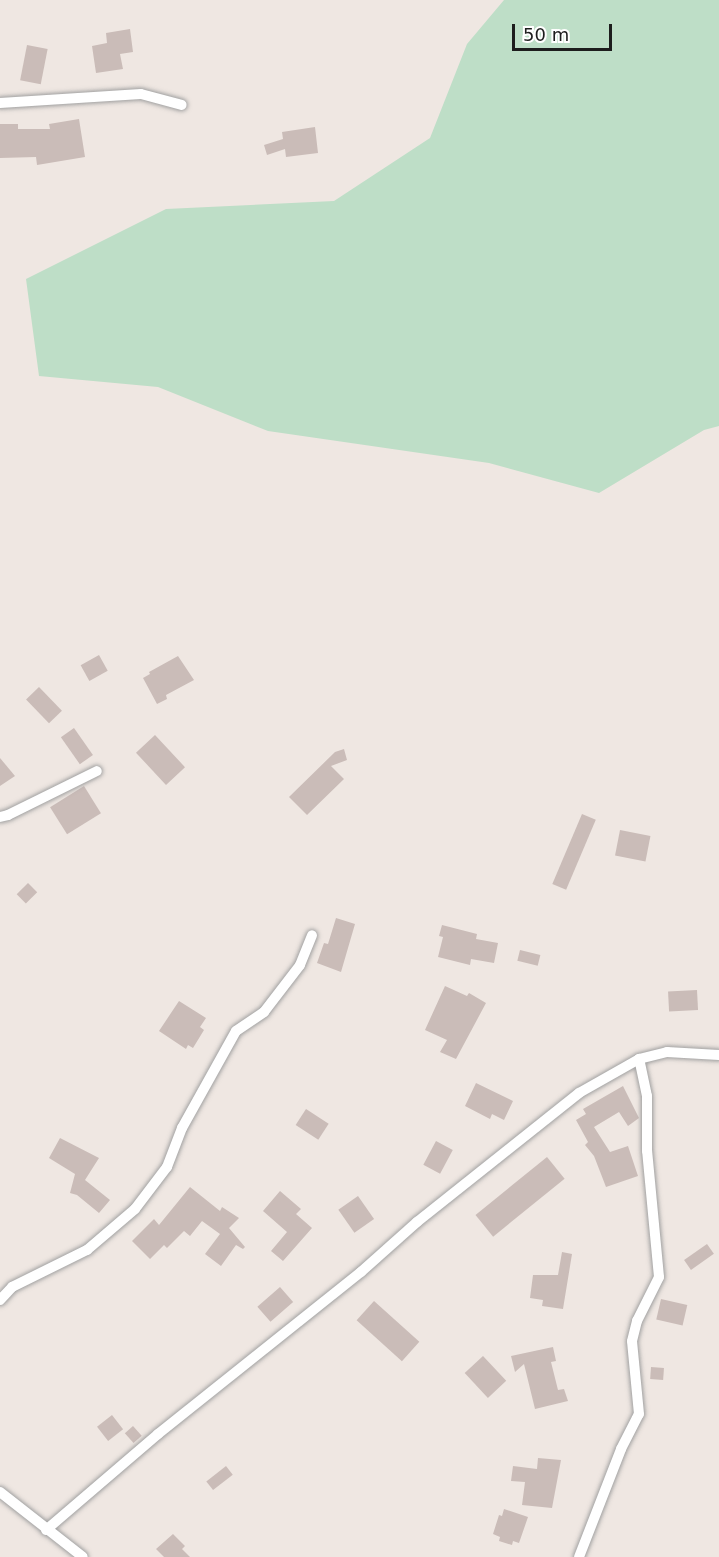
<!DOCTYPE html>
<html>
<head>
<meta charset="utf-8">
<style>
  body { margin:0 }
  #map { position:relative; width:719px; height:1557px; overflow:hidden; background:#efe7e2; font-family:"DejaVu Sans",sans-serif }
  div>[style] { position:absolute }
  .wetland>* { inset:0; background:#bedec7 }
  .building>* { inset:0; background:#cabcb8; transform-origin:0 0 }
  .roads { filter:drop-shadow(0 0 2px #a1a1a1) drop-shadow(0 0 2px #a1a1a1) }
  .minor>* { height:10px; margin:-5px; padding:0 5px; transform-origin:5px; border-radius:5px; background:#fff }
  span { translate:-50% -50%; white-space:nowrap; text-align:center; line-height:1.15; -webkit-text-stroke:6px #fff; paint-order:stroke }
  .scale { position:absolute; left:512px; top:24px; width:100px; height:27px; box-sizing:border-box; border:3px solid #1d1d1d; border-top:0; padding-left:8px; font-size:18px; line-height:21px; white-space:nowrap; color:#1d1d1d; -webkit-text-stroke:4px #fff; paint-order:stroke }
</style>
</head>
<body>
<div id="map">
  <div class="wetland">
    <i style="clip-path:polygon(504px 0,719px 0,719px 426px,704px 430px,599px 493px,489px 463px,268px 431px,158px 387px,39px 376px,26px 279px,166px 209px,334px 201px,430px 138px,467px 44px)"></i>
  </div>
  <div class="building">
    <i style="clip-path:polygon(130px 29px,133px 52px,120px 54px,123px 69px,96px 73px,92px 46px,107px 43px,106px 33px)"></i>
    <i style="left:27px;top:45px;width:21px;height:36px;rotate:11deg"></i>
    <i style="clip-path:polygon(79px 119px,85px 157px,37px 165px,36px 157px,0 158px,0 124px,18px 124px,18px 129px,50px 129px,49px 124px)"></i>
    <i style="clip-path:polygon(315px 127px,318px 153px,286px 157px,285px 149px,267px 155px,264px 145px,283px 139px,282px 132px)"></i>
    <i style="left:99px;top:655px;width:18px;height:21px;rotate:61deg"></i>
    <i style="clip-path:polygon(178px 656px,194px 680px,166px 695px,167px 699px,157px 704px,143px 678px,150px 674px,149px 672px)"></i>
    <i style="left:39px;top:687px;width:33px;height:18px;rotate:46deg"></i>
    <i style="left:74px;top:728px;width:33px;height:16px;rotate:55deg"></i>
    <i style="left:155px;top:735px;width:44px;height:26px;rotate:47deg"></i>
    <i style="clip-path:polygon(344px 749px,347px 760px,331px 766px,344px 779px,307px 815px,289px 797px,335px 752px)"></i>
    <i style="clip-path:polygon(0 758px,15px 776px,0 786px)"></i>
    <i style="left:84px;top:786px;width:32px;height:40px;rotate:58deg"></i>
    <i style="left:582px;top:814px;width:15px;height:76px;rotate:23deg"></i>
    <i style="left:620px;top:830px;width:31px;height:26px;rotate:11deg"></i>
    <i style="left:28px;top:883px;width:13px;height:16px;rotate:45deg"></i>
    <i style="clip-path:polygon(336px 918px,355px 924px,341px 972px,317px 963px,324px 943px,328px 944px)"></i>
    <i style="clip-path:polygon(442px 925px,477px 934px,476px 939px,498px 943px,494px 963px,471px 959px,470px 965px,438px 957px,443px 937px,439px 936px)"></i>
    <i style="left:520px;top:950px;width:21px;height:11px;rotate:14deg"></i>
    <i style="clip-path:polygon(445px 986px,467px 996px,469px 993px,486px 1003px,456px 1059px,440px 1052px,447px 1040px,425px 1030px)"></i>
    <i style="left:697px;top:990px;width:20px;height:29px;rotate:87deg"></i>
    <i style="clip-path:polygon(179px 1001px,206px 1018px,200px 1027px,204px 1030px,193px 1048px,188px 1045px,186px 1049px,159px 1031px)"></i>
    <i style="clip-path:polygon(476px 1083px,513px 1101px,504px 1120px,492px 1114px,490px 1119px,465px 1106px)"></i>
    <i style="clip-path:polygon(623px 1086px,639px 1118px,628px 1126px,619px 1112px,594px 1127px,610px 1152px,628px 1146px,638px 1176px,606px 1187px,594px 1156px,585px 1145px,588px 1142px,576px 1120px,586px 1114px,583px 1109px)"></i>
    <i style="left:306px;top:1109px;width:27px;height:19px;rotate:33deg"></i>
    <i style="clip-path:polygon(60px 1138px,99px 1158px,85px 1180px,110px 1200px,99px 1213px,77px 1195px,70px 1193px,75px 1174px,49px 1158px)"></i>
    <i style="left:436px;top:1141px;width:19px;height:27px;rotate:28deg"></i>
    <i style="left:547px;top:1157px;width:28px;height:92px;rotate:51deg"></i>
    <i style="clip-path:polygon(190px 1187px,220px 1211px,222px 1207px,239px 1218px,229px 1228px,245px 1247px,243px 1249px,236px 1245px,221px 1266px,205px 1254px,220px 1234px,202px 1221px,190px 1236px,184px 1231px,167px 1248px,164px 1245px,150px 1259px,132px 1241px,154px 1219px,159px 1225px)"></i>
    <i style="clip-path:polygon(280px 1191px,301px 1209px,296px 1214px,312px 1228px,283px 1261px,271px 1251px,287px 1232px,263px 1211px)"></i>
    <i style="left:358px;top:1196px;width:28px;height:24px;rotate:55deg"></i>
    <i style="left:707px;top:1244px;width:12px;height:28px;rotate:55deg"></i>
    <i style="clip-path:polygon(562px 1252px,572px 1254px,563px 1309px,542px 1306px,543px 1300px,530px 1298px,533px 1275px,558px 1275px)"></i>
    <i style="left:280px;top:1287px;width:20px;height:30px;rotate:49deg"></i>
    <i style="left:661px;top:1299px;width:27px;height:21px;rotate:13deg"></i>
    <i style="left:374px;top:1301px;width:61px;height:26px;rotate:42deg"></i>
    <i style="clip-path:polygon(553px 1347px,556px 1361px,551px 1362px,558px 1390px,564px 1389px,568px 1401px,535px 1409px,524px 1364px,515px 1372px,511px 1356px)"></i>
    <i style="left:483px;top:1356px;width:34px;height:25px;rotate:47deg"></i>
    <i style="left:651px;top:1367px;width:13px;height:12px;rotate:4deg"></i>
    <i style="left:112px;top:1415px;width:18px;height:19px;rotate:52deg"></i>
    <i style="left:133px;top:1426px;width:13px;height:11px;rotate:48deg"></i>
    <i style="clip-path:polygon(538px 1458px,561px 1460px,552px 1508px,522px 1505px,525px 1482px,511px 1481px,513px 1466px,537px 1469px)"></i>
    <i style="left:226px;top:1466px;width:11px;height:25px;rotate:52deg"></i>
    <i style="clip-path:polygon(504px 1509px,528px 1517px,519px 1543px,513px 1541px,512px 1545px,499px 1541px,500px 1537px,493px 1534px,499px 1515px,502px 1516px)"></i>
    <i style="clip-path:polygon(173px 1534px,185px 1546px,182px 1549px,190px 1557px,164px 1557px,156px 1549px)"></i>
  </div>
  <div class="roads">
    <div class="minor">
      <i style="left:0;top:103px;width:141px;rotate:-3.7deg"></i>
      <i style="left:141px;top:94px;width:42px;rotate:15deg"></i>
      <i style="left:0;top:817px;width:8px;rotate:-14deg"></i>
      <i style="left:8px;top:815px;width:99px;rotate:-26.3deg"></i>
      <i style="left:0;top:1300px;width:18px;rotate:-47deg"></i>
      <i style="left:12px;top:1287px;width:84px;rotate:-26.3deg"></i>
      <i style="left:87px;top:1250px;width:63px;rotate:-40.5deg"></i>
      <i style="left:135px;top:1209px;width:53px;rotate:-52.7deg"></i>
      <i style="left:167px;top:1167px;width:42px;rotate:-69deg"></i>
      <i style="left:182px;top:1128px;width:111px;rotate:-60.9deg"></i>
      <i style="left:236px;top:1031px;width:34px;rotate:-34deg"></i>
      <i style="left:264px;top:1012px;width:59px;rotate:-52.5deg"></i>
      <i style="left:300px;top:965px;width:32px;rotate:-68deg"></i>
      <i style="left:0;top:1492px;width:105px;rotate:38.1deg"></i>
      <i style="left:46px;top:1530px;width:148px;rotate:-40.6deg"></i>
      <i style="left:158px;top:1434px;width:260px;rotate:-38.6deg"></i>
      <i style="left:361px;top:1272px;width:75px;rotate:-41.8deg"></i>
      <i style="left:417px;top:1222px;width:207px;rotate:-38.5deg"></i>
      <i style="left:579px;top:1093px;width:69px;rotate:-29.5deg"></i>
      <i style="left:639px;top:1059px;width:29px;rotate:-14deg"></i>
      <i style="left:667px;top:1052px;width:52px;rotate:3.3deg"></i>
      <i style="left:579px;top:1557px;width:116px;rotate:-68.7deg"></i>
      <i style="left:621px;top:1449px;width:39px;rotate:-63deg"></i>
      <i style="left:639px;top:1414px;width:73px;rotate:-95.5deg"></i>
      <i style="left:632px;top:1341px;width:21px;rotate:-76deg"></i>
      <i style="left:637px;top:1321px;width:49px;rotate:-63.4deg"></i>
      <i style="left:659px;top:1277px;width:127px;rotate:-95.4deg"></i>
      <i style="left:647px;top:1151px;width:55px;rotate:-90deg"></i>
      <i style="left:647px;top:1096px;width:38px;rotate:-102deg"></i>
    </div>
  </div>
  <div class="scale">50 m</div>
</div>
</body>
</html>
